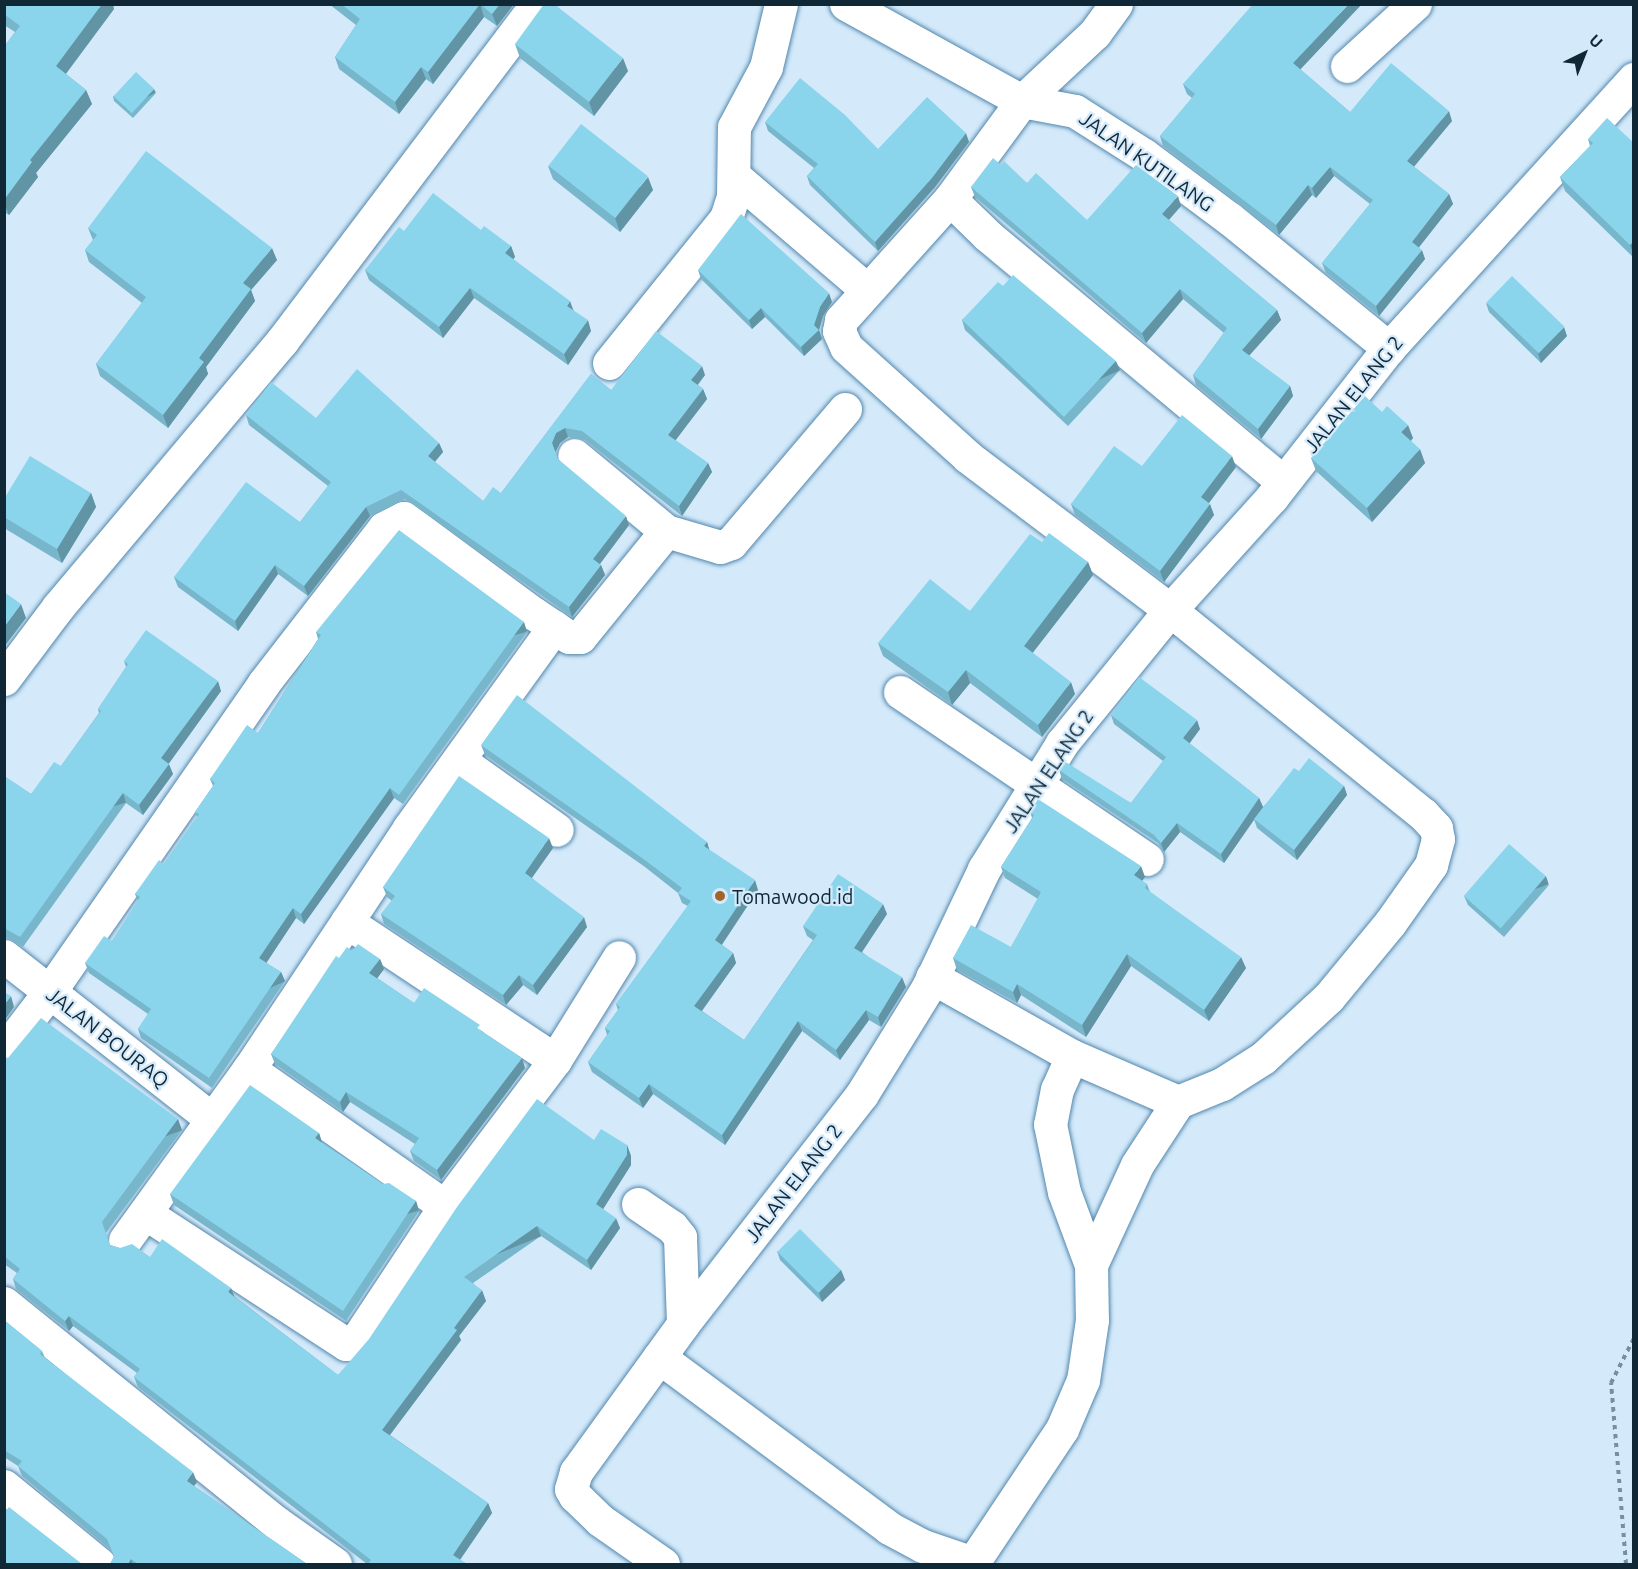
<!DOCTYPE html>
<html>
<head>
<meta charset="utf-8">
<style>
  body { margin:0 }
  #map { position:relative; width:1638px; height:1569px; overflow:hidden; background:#d4eafb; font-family:Ubuntu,sans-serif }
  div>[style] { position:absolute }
  .path>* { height:4px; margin-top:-2px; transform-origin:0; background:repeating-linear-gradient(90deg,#788f9f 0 4.5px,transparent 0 9px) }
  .roads { filter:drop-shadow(0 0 2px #5287ad) drop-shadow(0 0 2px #5287ad) }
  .minor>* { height:33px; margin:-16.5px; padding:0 16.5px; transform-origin:16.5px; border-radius:16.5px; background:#fff }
  .wall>* { inset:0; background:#77b6cb }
  .shaded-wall>* { inset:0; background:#6194a5; transform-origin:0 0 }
  .building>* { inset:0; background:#8ad4ec; transform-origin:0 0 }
  .dots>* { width:16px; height:16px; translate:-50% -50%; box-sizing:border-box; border:3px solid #d4eafb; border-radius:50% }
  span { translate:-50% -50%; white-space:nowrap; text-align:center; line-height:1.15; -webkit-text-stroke:4.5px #d4eafb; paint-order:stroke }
  .street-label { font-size:20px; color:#102736 }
  .poi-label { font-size:20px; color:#102736 }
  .left { translate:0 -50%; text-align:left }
  .frame { position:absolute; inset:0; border:6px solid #102736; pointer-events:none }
  .north { position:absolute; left:1554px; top:24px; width:60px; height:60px; -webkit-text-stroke:4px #d4eafb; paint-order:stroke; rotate:43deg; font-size:16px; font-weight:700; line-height:24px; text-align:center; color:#102736 }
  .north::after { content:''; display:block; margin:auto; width:21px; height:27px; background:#102736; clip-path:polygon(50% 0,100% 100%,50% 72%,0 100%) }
</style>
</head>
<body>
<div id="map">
  <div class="path">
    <i style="left:1626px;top:1564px;width:182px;rotate:-94.7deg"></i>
    <i style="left:1611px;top:1383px;width:51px;rotate:-62.9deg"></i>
  </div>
  <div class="roads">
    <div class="minor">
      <i style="left:846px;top:4px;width:201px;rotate:28.9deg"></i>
      <i style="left:1022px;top:101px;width:54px;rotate:10.7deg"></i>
      <i style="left:1075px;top:111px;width:82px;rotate:32.5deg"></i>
      <i style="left:1144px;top:155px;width:107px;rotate:36.7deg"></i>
      <i style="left:1230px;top:219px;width:205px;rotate:39.1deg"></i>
      <i style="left:1116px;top:4px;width:36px;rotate:126deg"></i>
      <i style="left:1095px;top:33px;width:100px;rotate:137deg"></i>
      <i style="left:1022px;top:101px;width:122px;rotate:126.3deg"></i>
      <i style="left:950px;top:199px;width:53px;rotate:44.2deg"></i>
      <i style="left:988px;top:236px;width:384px;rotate:39.8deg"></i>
      <i style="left:1347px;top:66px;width:92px;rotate:-42.4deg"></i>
      <i style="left:734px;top:176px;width:174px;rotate:40.6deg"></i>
      <i style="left:950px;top:199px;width:163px;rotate:132deg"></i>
      <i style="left:841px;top:320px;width:11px;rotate:100deg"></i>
      <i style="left:839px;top:331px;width:17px;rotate:66deg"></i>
      <i style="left:846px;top:347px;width:164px;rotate:42deg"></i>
      <i style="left:968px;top:457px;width:253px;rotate:37.1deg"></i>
      <i style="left:1170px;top:610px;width:325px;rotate:38.9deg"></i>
      <i style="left:1423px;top:814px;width:19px;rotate:47deg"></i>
      <i style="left:1436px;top:828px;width:11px;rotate:80deg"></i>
      <i style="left:1438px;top:839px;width:27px;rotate:105deg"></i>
      <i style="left:1431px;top:865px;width:71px;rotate:125.3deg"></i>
      <i style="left:1390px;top:923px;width:96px;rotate:129.5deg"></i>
      <i style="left:1329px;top:997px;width:90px;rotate:137.3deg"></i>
      <i style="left:1263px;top:1058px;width:49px;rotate:147.6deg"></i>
      <i style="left:1222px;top:1084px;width:48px;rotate:157.8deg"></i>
      <i style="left:609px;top:363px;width:186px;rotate:-51.1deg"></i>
      <i style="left:726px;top:218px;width:22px;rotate:-72deg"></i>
      <i style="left:733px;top:197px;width:70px;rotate:-89.2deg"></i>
      <i style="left:734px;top:127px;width:68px;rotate:-61.9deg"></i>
      <i style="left:766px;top:67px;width:65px;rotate:-76.6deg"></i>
      <i style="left:666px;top:531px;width:56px;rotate:16.5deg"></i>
      <i style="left:720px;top:547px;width:12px;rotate:-20deg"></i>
      <i style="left:731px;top:543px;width:176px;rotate:-49.6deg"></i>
      <i style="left:4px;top:679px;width:90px;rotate:-53.1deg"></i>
      <i style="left:58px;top:607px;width:348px;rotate:-49.9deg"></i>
      <i style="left:282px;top:341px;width:423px;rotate:-52.9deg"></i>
      <i style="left:900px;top:692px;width:298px;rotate:34.1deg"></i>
      <i style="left:459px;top:760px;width:120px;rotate:35.5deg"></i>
      <i style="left:4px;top:956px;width:264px;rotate:38.1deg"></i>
      <i style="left:932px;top:977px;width:161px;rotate:29.4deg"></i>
      <i style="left:1072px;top:1056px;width:36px;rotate:114deg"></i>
      <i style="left:1057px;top:1089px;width:36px;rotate:101deg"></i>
      <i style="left:1050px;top:1124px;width:69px;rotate:78.4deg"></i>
      <i style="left:1064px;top:1192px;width:78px;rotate:69.7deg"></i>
      <i style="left:1091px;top:1265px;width:55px;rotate:89deg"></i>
      <i style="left:1092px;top:1320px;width:61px;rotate:98.5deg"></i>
      <i style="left:1083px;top:1380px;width:53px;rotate:113.2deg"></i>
      <i style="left:1062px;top:1429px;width:162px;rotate:123.7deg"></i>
      <i style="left:4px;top:1051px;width:76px;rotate:-52.5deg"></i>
      <i style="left:50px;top:991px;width:374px;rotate:-55.2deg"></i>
      <i style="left:263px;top:684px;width:197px;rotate:-52.2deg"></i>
      <i style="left:384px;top:528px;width:22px;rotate:-27deg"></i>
      <i style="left:404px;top:518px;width:160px;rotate:36.4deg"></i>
      <i style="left:533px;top:613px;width:43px;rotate:33.7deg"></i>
      <i style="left:569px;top:637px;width:11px"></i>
      <i style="left:580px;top:637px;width:136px;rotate:-50.9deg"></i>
      <i style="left:666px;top:531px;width:119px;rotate:-140.4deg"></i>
      <i style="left:1072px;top:1056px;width:116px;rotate:23.5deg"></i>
      <i style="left:1178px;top:1102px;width:75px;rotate:123.1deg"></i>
      <i style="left:1137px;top:1165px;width:110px;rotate:114.7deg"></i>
      <i style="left:555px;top:1060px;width:121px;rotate:-58.1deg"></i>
      <i style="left:249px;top:1069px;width:239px;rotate:35deg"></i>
      <i style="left:638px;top:1204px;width:41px;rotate:34.1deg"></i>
      <i style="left:672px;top:1227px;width:13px;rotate:51deg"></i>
      <i style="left:680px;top:1237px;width:87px;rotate:88deg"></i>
      <i style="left:145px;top:1213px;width:240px;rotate:33.1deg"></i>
      <i style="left:346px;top:1344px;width:12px;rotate:-24deg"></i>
      <i style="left:357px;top:1339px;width:159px;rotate:-56.5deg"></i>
      <i style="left:445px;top:1206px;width:183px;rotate:-53deg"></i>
      <i style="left:555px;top:1060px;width:250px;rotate:-146.4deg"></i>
      <i style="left:125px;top:1240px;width:211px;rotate:-54.1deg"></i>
      <i style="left:249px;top:1069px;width:289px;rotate:-56.4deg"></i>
      <i style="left:409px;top:828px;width:248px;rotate:-54.2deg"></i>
      <i style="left:4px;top:1303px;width:351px;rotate:38.9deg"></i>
      <i style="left:277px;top:1523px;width:71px;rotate:35.3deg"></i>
      <i style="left:659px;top:1357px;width:287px;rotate:36.6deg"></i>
      <i style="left:889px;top:1528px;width:38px;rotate:28deg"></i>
      <i style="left:923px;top:1546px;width:53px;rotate:18.8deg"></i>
      <i style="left:4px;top:1486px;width:123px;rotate:39.4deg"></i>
      <i style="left:663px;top:1564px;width:77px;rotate:-145.1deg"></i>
      <i style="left:600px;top:1520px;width:35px;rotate:-136deg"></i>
      <i style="left:575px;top:1496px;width:8px;rotate:-120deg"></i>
      <i style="left:571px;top:1489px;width:18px;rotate:-74deg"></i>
      <i style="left:576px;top:1472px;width:183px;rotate:-54.1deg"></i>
      <i style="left:683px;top:1324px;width:291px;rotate:-52.1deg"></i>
      <i style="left:862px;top:1094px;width:126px;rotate:-58.3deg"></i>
      <i style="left:928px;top:987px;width:131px;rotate:-64.6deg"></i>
      <i style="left:984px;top:869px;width:148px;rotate:-58.2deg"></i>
      <i style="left:1062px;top:743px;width:171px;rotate:-50.9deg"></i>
      <i style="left:1170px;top:610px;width:152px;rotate:-47.9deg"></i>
      <i style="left:1272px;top:497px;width:189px;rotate:-51.9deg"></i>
      <i style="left:1389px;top:348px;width:364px;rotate:-47.7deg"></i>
    </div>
  </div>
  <div class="wall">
    <i style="clip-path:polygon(4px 4px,114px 9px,66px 74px,86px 90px,92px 104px,36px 173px,38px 177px,9px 215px,4px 212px,4px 47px,15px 32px,4px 25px)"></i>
    <i style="clip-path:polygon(329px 4px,514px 4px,497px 26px,484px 17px,433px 84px,426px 79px,399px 114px,339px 69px,335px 57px,356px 25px)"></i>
    <i style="clip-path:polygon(1361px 5px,1300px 69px,1350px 112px,1452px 121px,1414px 167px,1449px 194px,1453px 204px,1419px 247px,1425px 259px,1379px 316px,1326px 273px,1322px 263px,1370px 204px,1334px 176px,1316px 198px,1312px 195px,1279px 235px,1163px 146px,1160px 136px,1192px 98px,1187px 94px,1183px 84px)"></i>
    <i style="clip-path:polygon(515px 44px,628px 71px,594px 116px,520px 58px)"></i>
    <i style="clip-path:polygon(156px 93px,133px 118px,114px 101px,113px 96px)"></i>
    <i style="clip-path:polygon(765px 122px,878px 149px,969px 142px,935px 187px,878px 251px,810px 185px,807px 176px,814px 168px,768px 131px)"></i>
    <i style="clip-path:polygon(1588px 139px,1634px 143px,1634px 258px,1565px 191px,1560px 177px,1590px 146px)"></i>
    <i style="clip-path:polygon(1001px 165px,1027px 183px,1087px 220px,1181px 206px,1169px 220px,1277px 310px,1281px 320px,1249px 356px,1290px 386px,1293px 396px,1261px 439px,1196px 385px,1193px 375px,1224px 333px,1183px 299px,1146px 343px,975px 197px,971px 187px)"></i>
    <i style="clip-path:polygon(548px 166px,653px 190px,620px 232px,553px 179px)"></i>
    <i style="clip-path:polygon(88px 228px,277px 260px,251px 290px,255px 301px,206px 367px,208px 374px,168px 428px,100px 376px,96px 364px,142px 303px,89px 262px,85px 250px,93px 240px)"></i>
    <i style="clip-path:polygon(481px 230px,511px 246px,515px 257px,513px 259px,573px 310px,591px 331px,568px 365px,474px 298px,443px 338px,369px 280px,365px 270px,404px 231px)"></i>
    <i style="clip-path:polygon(698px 270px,832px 302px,823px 316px,819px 330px,822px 339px,804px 356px,765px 317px,752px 329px,701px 279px)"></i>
    <i style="clip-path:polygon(1003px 286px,1120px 370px,1068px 426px,965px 330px,962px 320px)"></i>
    <i style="clip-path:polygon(1486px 303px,1567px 336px,1541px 363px,1489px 312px)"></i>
    <i style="clip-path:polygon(591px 374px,611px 390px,705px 375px,698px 385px,703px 389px,707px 399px,675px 440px,708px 463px,712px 472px,682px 516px,585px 440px,568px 437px,560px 443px,556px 452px,558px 459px,629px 525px,600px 564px,601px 565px,605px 575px,572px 617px,405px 499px,370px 516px,308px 596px,278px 574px,238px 631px,178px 587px,174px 577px,300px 522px,328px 486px,249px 425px,246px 415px,316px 418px,439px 443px,443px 452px,435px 462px,483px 501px,501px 493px)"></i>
    <i style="clip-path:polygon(1413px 438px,1411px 441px,1425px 463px,1372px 522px,1316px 471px,1311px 458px)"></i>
    <i style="clip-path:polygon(1142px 466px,1236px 467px,1209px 503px,1214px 515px,1164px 582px,1075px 515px,1071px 504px)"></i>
    <i style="clip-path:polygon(91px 493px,96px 507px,62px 563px,4px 528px,4px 499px)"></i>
    <i style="clip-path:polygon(1042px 542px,1088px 562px,1093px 575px,1032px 653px,1075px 694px,1042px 737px,970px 683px,952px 705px,883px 656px,878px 643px,970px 611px)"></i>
    <i style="clip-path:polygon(316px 632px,527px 632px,403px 804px,394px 798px,304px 924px,296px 918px,266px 963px,281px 972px,285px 981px,212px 1088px,141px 1038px,138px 1029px,148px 1014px,89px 973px,85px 963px,112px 941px,138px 901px,135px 894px,164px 864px,197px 817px,195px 812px,213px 786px,210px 779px,258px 733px,318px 639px)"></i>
    <i style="clip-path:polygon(124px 661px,221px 691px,168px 764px,173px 774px,143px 815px,126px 803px,23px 947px,7px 938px,4px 938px,4px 776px,31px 794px,61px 766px,99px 713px,98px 709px,126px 667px)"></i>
    <i style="clip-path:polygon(1111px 715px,1200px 729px,1189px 743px,1259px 798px,1263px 807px,1299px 771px,1344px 786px,1347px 795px,1297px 860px,1257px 828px,1254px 819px,1224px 863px,1180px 832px,1164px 852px,1158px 843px,1062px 779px,1059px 770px,1131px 803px,1163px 761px,1114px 724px)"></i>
    <i style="clip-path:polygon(481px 745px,707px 842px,709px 850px,758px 890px,722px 945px,733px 953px,736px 963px,702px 1011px,744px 1040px,813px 940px,807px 936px,803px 926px,887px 914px,862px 952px,906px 987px,881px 1027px,869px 1020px,840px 1060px,802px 1031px,725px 1145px,653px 1094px,643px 1108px,592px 1072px,588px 1062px,607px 1035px,605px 1028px,618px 1010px,616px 1004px,688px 906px,682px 903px,678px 893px,645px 867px,485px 755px)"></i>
    <i style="clip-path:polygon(1030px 812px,1145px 877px,1142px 881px,1147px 884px,1150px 892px,1246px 968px,1209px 1021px,1131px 966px,1086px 1037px,1021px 995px,1017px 1003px,957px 970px,953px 958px,1011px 947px,1038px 899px,1005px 878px,1001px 867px,1032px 818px)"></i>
    <i style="clip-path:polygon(553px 848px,532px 878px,587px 927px,537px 995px,523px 985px,506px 1005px,384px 924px,381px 914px,392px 901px,387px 897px,383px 887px)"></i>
    <i style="clip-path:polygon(1549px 885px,1504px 937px,1468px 905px,1464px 896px)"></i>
    <i style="clip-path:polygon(339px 958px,380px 959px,384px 969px,377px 978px,414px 1003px,482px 1031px,525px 1068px,441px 1180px,414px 1161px,410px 1151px,415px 1144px,350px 1102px,343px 1112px,275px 1064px,271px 1054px)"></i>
    <i style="clip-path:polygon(4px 1057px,182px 1130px,106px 1233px,110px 1245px,150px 1257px,234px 1296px,338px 1375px,594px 1140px,627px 1145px,631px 1156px,631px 1165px,603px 1209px,620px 1228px,591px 1270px,541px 1236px,473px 1283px,486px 1301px,459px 1336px,461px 1340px,390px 1435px,488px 1503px,492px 1513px,460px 1560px,467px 1564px,367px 1564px,138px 1387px,134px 1377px,137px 1373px,73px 1326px,69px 1331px,16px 1289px,13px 1279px,17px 1273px,4px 1264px)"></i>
    <i style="clip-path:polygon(319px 1133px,322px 1142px,383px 1184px,416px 1201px,419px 1211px,346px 1321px,174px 1205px,170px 1194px)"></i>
    <i style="clip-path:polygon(777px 1251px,841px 1270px,845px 1280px,822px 1302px,780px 1260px)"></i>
    <i style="clip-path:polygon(4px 1320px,42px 1351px,45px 1358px,197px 1482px,194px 1486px,307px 1564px,110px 1564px,114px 1557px,111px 1550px,22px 1476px,18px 1466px,4px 1457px)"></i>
  </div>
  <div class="shaded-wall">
    <i style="clip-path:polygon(102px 4px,113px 4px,114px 9px,61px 80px,56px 66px)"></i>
    <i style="clip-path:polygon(480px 4px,484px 17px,433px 84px,428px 72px)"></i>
    <i style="clip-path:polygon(500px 4px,514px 4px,497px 26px,492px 14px)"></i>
    <i style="clip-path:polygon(1349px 4px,1361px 5px,1297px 73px,1293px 63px)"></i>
    <i style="clip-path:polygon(623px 58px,628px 71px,594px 116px,589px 102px)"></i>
    <i style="clip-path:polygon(421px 67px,426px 79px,399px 114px,395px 102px)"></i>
    <i style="left:154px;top:89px;width:4px;height:34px;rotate:63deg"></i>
    <i style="clip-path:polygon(86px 90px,92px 104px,36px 173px,38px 177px,9px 215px,4px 203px,4px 200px,30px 160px)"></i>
    <i style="clip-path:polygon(1449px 111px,1452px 121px,1410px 171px,1407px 161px)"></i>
    <i style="clip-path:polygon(966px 133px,969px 142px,935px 187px,878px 251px,875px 242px)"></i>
    <i style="clip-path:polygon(1330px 167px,1334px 176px,1316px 198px,1312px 188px)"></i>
    <i style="clip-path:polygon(648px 177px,653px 190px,620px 232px,615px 218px)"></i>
    <i style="clip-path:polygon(1308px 185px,1312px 195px,1279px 235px,1276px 225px)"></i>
    <i style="clip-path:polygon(1449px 194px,1453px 204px,1416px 251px,1412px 242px)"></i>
    <i style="clip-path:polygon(1178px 196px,1181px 206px,1165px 224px,1162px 214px)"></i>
    <i style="clip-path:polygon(1634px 241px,1634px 256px,1630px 245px)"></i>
    <i style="clip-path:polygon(511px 246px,515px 257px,509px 264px,505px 253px)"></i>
    <i style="clip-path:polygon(272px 248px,277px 260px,251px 290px,255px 301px,206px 367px,208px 374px,168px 428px,163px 415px,199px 358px,243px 283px)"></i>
    <i style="clip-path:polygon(1422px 250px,1425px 259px,1379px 316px,1376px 306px)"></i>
    <i style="clip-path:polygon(470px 288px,474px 298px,443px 338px,439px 327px)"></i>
    <i style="clip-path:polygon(1180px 289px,1183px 299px,1146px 343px,1142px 333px)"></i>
    <i style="clip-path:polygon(829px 293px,832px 302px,823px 316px,819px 330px,822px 339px,804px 356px,801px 347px,814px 325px,820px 307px)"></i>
    <i style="clip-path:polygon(570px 301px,574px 312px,567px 306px)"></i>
    <i style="clip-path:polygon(761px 308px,765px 317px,752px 329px,749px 320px)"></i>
    <i style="clip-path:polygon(1277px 310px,1281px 320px,1245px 360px,1242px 350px)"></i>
    <i style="clip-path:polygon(588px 320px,591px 331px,568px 365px,564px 354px)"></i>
    <i style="clip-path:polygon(1564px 327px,1567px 336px,1541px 363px,1538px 353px)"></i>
    <i style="left:1116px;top:361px;width:10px;height:76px;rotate:66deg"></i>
    <i style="clip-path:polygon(702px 366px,705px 375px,694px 389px,691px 380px)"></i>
    <i style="clip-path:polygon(1290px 386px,1293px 396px,1261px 439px,1258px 429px)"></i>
    <i style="clip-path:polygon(703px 389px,707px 399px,672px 445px,668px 435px)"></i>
    <i style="clip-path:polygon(1408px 425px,1413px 438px,1406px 446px,1401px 432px)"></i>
    <i style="clip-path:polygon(565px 428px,568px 437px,560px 443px,555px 452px,552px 443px,556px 433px)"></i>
    <i style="clip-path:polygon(439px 443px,443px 452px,431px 466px,428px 456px)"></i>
    <i style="clip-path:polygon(1420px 449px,1425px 463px,1372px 522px,1367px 508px)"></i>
    <i style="clip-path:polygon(1232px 456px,1236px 467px,1205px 508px,1201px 497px)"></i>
    <i style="clip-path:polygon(708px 463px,712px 472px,682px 516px,679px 506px)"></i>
    <i style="clip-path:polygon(91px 493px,96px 507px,62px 563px,57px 549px)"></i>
    <i style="clip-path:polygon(1210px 504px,1214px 515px,1164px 582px,1160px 571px)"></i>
    <i style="clip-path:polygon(366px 507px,370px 516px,308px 596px,304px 586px)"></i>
    <i style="clip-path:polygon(626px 516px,629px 525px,596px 569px,593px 559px)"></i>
    <i style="clip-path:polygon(1088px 562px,1093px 575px,1028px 659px,1024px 646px)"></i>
    <i style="clip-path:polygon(275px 565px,278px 574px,238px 631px,235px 621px)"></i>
    <i style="clip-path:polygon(601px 565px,605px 575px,572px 617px,569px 607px)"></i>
    <i style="clip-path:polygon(21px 604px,26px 618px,4px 647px,4px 627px)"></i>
    <i style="left:524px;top:622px;width:10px;height:213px;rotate:73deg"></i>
    <i style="clip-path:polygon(966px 670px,970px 683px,952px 705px,948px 692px)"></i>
    <i style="clip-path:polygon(218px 681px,221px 691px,165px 769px,161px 758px)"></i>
    <i style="clip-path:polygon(1071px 682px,1075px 694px,1042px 737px,1038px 725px)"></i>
    <i style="clip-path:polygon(1197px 720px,1200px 729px,1187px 747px,1183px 738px)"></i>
    <i style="clip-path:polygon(169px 764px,173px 774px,143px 815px,139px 805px)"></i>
    <i style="clip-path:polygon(1344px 786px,1347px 795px,1297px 860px,1294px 850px)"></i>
    <i style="clip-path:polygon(390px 788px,394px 798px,304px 924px,301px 914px)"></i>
    <i style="left:123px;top:793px;width:10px;height:177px;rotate:73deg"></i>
    <i style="clip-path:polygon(1259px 798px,1263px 807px,1224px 863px,1221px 854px)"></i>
    <i style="clip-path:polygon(1177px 823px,1180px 832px,1164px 852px,1161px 843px)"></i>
    <i style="clip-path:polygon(549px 838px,553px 848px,528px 883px,525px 873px)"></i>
    <i style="clip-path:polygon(707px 842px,710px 852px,704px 846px)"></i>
    <i style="clip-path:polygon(1141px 866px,1145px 877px,1138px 886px,1134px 875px)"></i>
    <i style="left:1546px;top:876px;width:9px;height:69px;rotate:72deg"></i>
    <i style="clip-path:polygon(755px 880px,758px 890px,718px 950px,715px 940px)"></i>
    <i style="clip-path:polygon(883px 904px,887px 914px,858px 958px,854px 948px)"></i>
    <i style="clip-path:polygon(293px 908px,296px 918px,263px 968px,259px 958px)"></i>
    <i style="clip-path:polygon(584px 917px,587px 927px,537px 995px,533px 985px)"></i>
    <i style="clip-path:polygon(733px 953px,736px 963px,698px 1016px,694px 1006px)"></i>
    <i style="clip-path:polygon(1127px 954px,1131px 966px,1086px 1037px,1082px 1025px)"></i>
    <i style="clip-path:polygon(1241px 957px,1246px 968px,1209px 1021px,1204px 1010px)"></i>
    <i style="clip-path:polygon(380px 959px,384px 969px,373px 984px,369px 973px)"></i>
    <i style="left:281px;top:972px;width:10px;height:128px;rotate:66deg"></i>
    <i style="clip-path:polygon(519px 975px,523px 985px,506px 1005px,503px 995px)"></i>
    <i style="clip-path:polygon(902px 977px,906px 987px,881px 1027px,878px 1017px)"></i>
    <i style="clip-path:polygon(1017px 984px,1021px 995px,1017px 1003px,1013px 992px)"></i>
    <i style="clip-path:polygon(11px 996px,14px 1007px,4px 1021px,4px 1005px)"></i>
    <i style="clip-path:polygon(866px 1010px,869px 1020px,840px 1060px,836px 1050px)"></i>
    <i style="clip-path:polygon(798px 1021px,802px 1031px,725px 1145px,722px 1135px)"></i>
    <i style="clip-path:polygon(522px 1058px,525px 1068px,441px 1180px,437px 1170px)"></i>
    <i style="clip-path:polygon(649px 1084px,653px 1094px,643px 1108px,639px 1098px)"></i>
    <i style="clip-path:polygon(346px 1092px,350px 1102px,343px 1112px,340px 1102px)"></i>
    <i style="left:178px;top:1119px;width:12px;height:128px;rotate:70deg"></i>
    <i style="clip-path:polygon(319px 1133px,322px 1143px,315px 1138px)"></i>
    <i style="clip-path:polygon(627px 1145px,631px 1156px,631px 1165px,600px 1214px,596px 1204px)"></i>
    <i style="left:416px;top:1201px;width:10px;height:132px;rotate:73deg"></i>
    <i style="clip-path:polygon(616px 1218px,620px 1228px,591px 1270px,587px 1260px)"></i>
    <i style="left:537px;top:1226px;width:11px;height:89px;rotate:68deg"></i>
    <i style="clip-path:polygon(841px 1270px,845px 1280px,822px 1302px,819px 1293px)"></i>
    <i style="clip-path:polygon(231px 1288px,235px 1298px,228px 1292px)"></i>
    <i style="clip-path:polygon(482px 1290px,486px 1301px,459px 1336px,461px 1340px,386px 1440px,382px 1430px,454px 1328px)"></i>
    <i style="clip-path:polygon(69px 1316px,73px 1326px,69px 1331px,65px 1321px)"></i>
    <i style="clip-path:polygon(193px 1472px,197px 1482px,190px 1491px,187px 1481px)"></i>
    <i style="clip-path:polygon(488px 1503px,492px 1513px,457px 1564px,453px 1555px)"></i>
    <i style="clip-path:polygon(131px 1559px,133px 1564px,128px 1564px)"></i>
  </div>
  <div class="building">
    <i style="clip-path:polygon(4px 4px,102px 4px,56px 66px,86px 90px,30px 160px,32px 162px,4px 200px,4px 47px,20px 26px,4px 14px)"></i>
    <i style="clip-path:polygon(341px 4px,480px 4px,428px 72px,421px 67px,395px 102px,335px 57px,360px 19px)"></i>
    <i style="clip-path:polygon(480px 4px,500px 4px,492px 14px)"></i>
    <i style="clip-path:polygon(544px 4px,554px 4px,623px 58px,589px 102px,515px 44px)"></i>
    <i style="clip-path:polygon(1253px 4px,1349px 4px,1293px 63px,1350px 112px,1391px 63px,1449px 111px,1407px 161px,1449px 194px,1412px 242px,1422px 250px,1376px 306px,1322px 263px,1373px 200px,1330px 167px,1312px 188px,1308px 185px,1276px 225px,1160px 136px,1195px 94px,1183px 84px)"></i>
    <i style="left:136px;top:72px;width:25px;height:33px;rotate:43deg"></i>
    <i style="clip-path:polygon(800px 78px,845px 115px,878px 149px,927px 97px,966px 133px,932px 178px,875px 242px,807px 176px,818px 164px,765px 122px)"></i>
    <i style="clip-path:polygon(1607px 118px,1634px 143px,1634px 241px,1630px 245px,1560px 177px,1593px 143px,1588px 139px)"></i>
    <i style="left:581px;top:124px;width:85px;height:53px;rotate:38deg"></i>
    <i style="clip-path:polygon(146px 151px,272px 248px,243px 283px,251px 289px,199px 358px,204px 362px,163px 415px,96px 364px,146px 297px,85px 250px,97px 235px,88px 228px)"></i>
    <i style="clip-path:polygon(993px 158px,1001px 165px,1004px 161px,1027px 183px,1036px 173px,1087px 220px,1136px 165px,1178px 196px,1162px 214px,1277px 310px,1242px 350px,1290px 386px,1258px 429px,1193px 375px,1227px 328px,1180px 289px,1142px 333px,971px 187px)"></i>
    <i style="clip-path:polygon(433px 193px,481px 230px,484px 226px,511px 246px,505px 253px,570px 301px,567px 306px,588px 320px,564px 354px,470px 288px,439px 327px,365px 270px,399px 227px,404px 231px)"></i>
    <i style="clip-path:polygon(741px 214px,829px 293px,820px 307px,814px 325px,819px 330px,801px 347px,761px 308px,749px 320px,698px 270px)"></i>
    <i style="clip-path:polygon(1013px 275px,1116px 361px,1064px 417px,962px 320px,998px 282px,1003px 286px)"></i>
    <i style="left:1512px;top:276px;width:73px;height:37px;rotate:44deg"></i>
    <i style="clip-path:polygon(656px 331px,702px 366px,691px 380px,703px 389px,668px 435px,708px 463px,679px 506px,582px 431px,565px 428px,556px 433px,552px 443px,558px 459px,626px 516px,593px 559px,601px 565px,569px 607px,401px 490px,366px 507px,304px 586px,275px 565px,235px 621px,174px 577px,246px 482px,300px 522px,331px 482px,246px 415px,271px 382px,316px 418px,357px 369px,439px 443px,428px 456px,483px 501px,493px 487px,501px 493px,591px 374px,611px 390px)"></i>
    <i style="clip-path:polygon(1365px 396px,1382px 412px,1387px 406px,1408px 425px,1401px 432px,1420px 449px,1367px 508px,1311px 458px)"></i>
    <i style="clip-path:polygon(1182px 415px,1232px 456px,1201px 497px,1210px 504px,1160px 571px,1071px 504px,1114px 446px,1142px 466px)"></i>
    <i style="clip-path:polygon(30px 456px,91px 493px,57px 549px,4px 517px,4px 499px)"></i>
    <i style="clip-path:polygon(399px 530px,524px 622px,399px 795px,390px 788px,301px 914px,293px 908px,259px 958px,281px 972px,209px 1078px,138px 1029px,151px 1009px,85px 963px,104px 936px,112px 941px,140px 897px,135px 894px,159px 860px,164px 864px,199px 814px,195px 812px,215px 783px,210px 779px,247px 725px,258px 733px,321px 635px,316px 632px)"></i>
    <i style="clip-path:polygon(1049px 533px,1088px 562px,1024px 646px,1071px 682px,1038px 725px,966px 670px,948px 692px,878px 643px,930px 579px,970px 611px,1030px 534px,1042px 542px)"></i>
    <i style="clip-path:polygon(4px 592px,21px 604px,4px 627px)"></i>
    <i style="clip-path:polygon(146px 630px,218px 681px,161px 758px,169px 764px,139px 805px,123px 793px,20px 937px,4px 928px,4px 776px,31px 794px,54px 762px,61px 766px,101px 711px,98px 709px,128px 664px,124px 661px)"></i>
    <i style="clip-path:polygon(1139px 677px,1197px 720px,1183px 738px,1259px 798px,1221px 854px,1177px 823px,1161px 843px,1154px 835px,1059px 770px,1064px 761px,1131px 803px,1166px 757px,1111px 715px)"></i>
    <i style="clip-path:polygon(517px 695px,707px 842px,704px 846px,755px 880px,715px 940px,733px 953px,694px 1006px,744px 1040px,817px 935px,803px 926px,838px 874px,883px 904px,854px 948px,902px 977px,878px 1017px,866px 1010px,836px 1050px,798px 1021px,722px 1135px,649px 1084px,639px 1098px,588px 1062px,610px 1031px,605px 1028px,620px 1007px,616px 1004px,691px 901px,678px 893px,682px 888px,642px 858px,481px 745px)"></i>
    <i style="clip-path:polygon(1309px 758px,1344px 786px,1294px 850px,1254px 819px,1294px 768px,1299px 771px)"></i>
    <i style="clip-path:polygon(459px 776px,549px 838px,525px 873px,584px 917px,533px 985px,519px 975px,503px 995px,381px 914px,395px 896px,383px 887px)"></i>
    <i style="clip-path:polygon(1038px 799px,1141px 866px,1134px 875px,1147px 884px,1145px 888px,1241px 957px,1204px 1010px,1127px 954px,1082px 1025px,1017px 984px,1013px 992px,953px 958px,971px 925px,1011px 947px,1041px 892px,1001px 867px,1034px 815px,1030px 812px)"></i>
    <i style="left:1509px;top:844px;width:49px;height:69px;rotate:41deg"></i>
    <i style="clip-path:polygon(358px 944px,380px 959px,369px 973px,414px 1003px,424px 988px,480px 1025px,477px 1028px,522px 1058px,437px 1170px,410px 1151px,419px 1138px,346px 1092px,340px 1102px,271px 1054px,336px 956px,339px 958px,347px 947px,352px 951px)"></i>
    <i style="clip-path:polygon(4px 992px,11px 996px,4px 1005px)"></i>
    <i style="clip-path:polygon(41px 1018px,178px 1119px,102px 1222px,110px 1245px,120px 1248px,132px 1244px,150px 1257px,162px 1239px,231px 1288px,228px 1292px,338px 1375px,369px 1339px,457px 1207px,537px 1099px,594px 1140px,601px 1129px,627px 1145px,627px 1155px,596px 1204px,616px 1218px,587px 1260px,537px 1226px,464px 1277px,482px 1290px,454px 1328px,457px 1330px,382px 1430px,488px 1503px,453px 1555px,467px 1564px,368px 1564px,371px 1560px,134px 1377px,140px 1369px,69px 1316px,65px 1321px,13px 1279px,20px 1269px,4px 1256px,4px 1057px,8px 1058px)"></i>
    <i style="clip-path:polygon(250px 1085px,319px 1133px,315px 1138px,383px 1184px,389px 1183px,416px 1201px,343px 1311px,170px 1194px)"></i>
    <i style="left:800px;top:1229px;width:58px;height:32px;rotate:45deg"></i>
    <i style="clip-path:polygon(4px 1320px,42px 1351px,40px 1354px,193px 1472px,187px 1481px,307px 1564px,138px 1564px,131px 1559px,128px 1564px,110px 1564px,114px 1556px,107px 1539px,18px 1466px,22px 1461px,4px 1450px)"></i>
    <i style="clip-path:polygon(9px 1507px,82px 1564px,4px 1564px,4px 1513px)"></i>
  </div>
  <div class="dots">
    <i style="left:720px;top:896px;background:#a16429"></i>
  </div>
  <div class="street-label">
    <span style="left:1147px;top:161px;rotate:35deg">JALAN KUTILANG</span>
    <span style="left:1353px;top:394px;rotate:-51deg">JALAN ELANG 2</span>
    <span style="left:1048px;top:771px;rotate:-56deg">JALAN ELANG 2</span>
    <span style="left:108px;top:1037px;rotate:38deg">JALAN BOURAQ</span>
    <span style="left:793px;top:1183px;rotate:-52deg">JALAN ELANG 2</span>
  </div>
  <div class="poi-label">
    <span class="left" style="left:732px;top:896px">Tomawood.id</span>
  </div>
  <div class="frame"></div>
  <div class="north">U</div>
</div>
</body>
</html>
